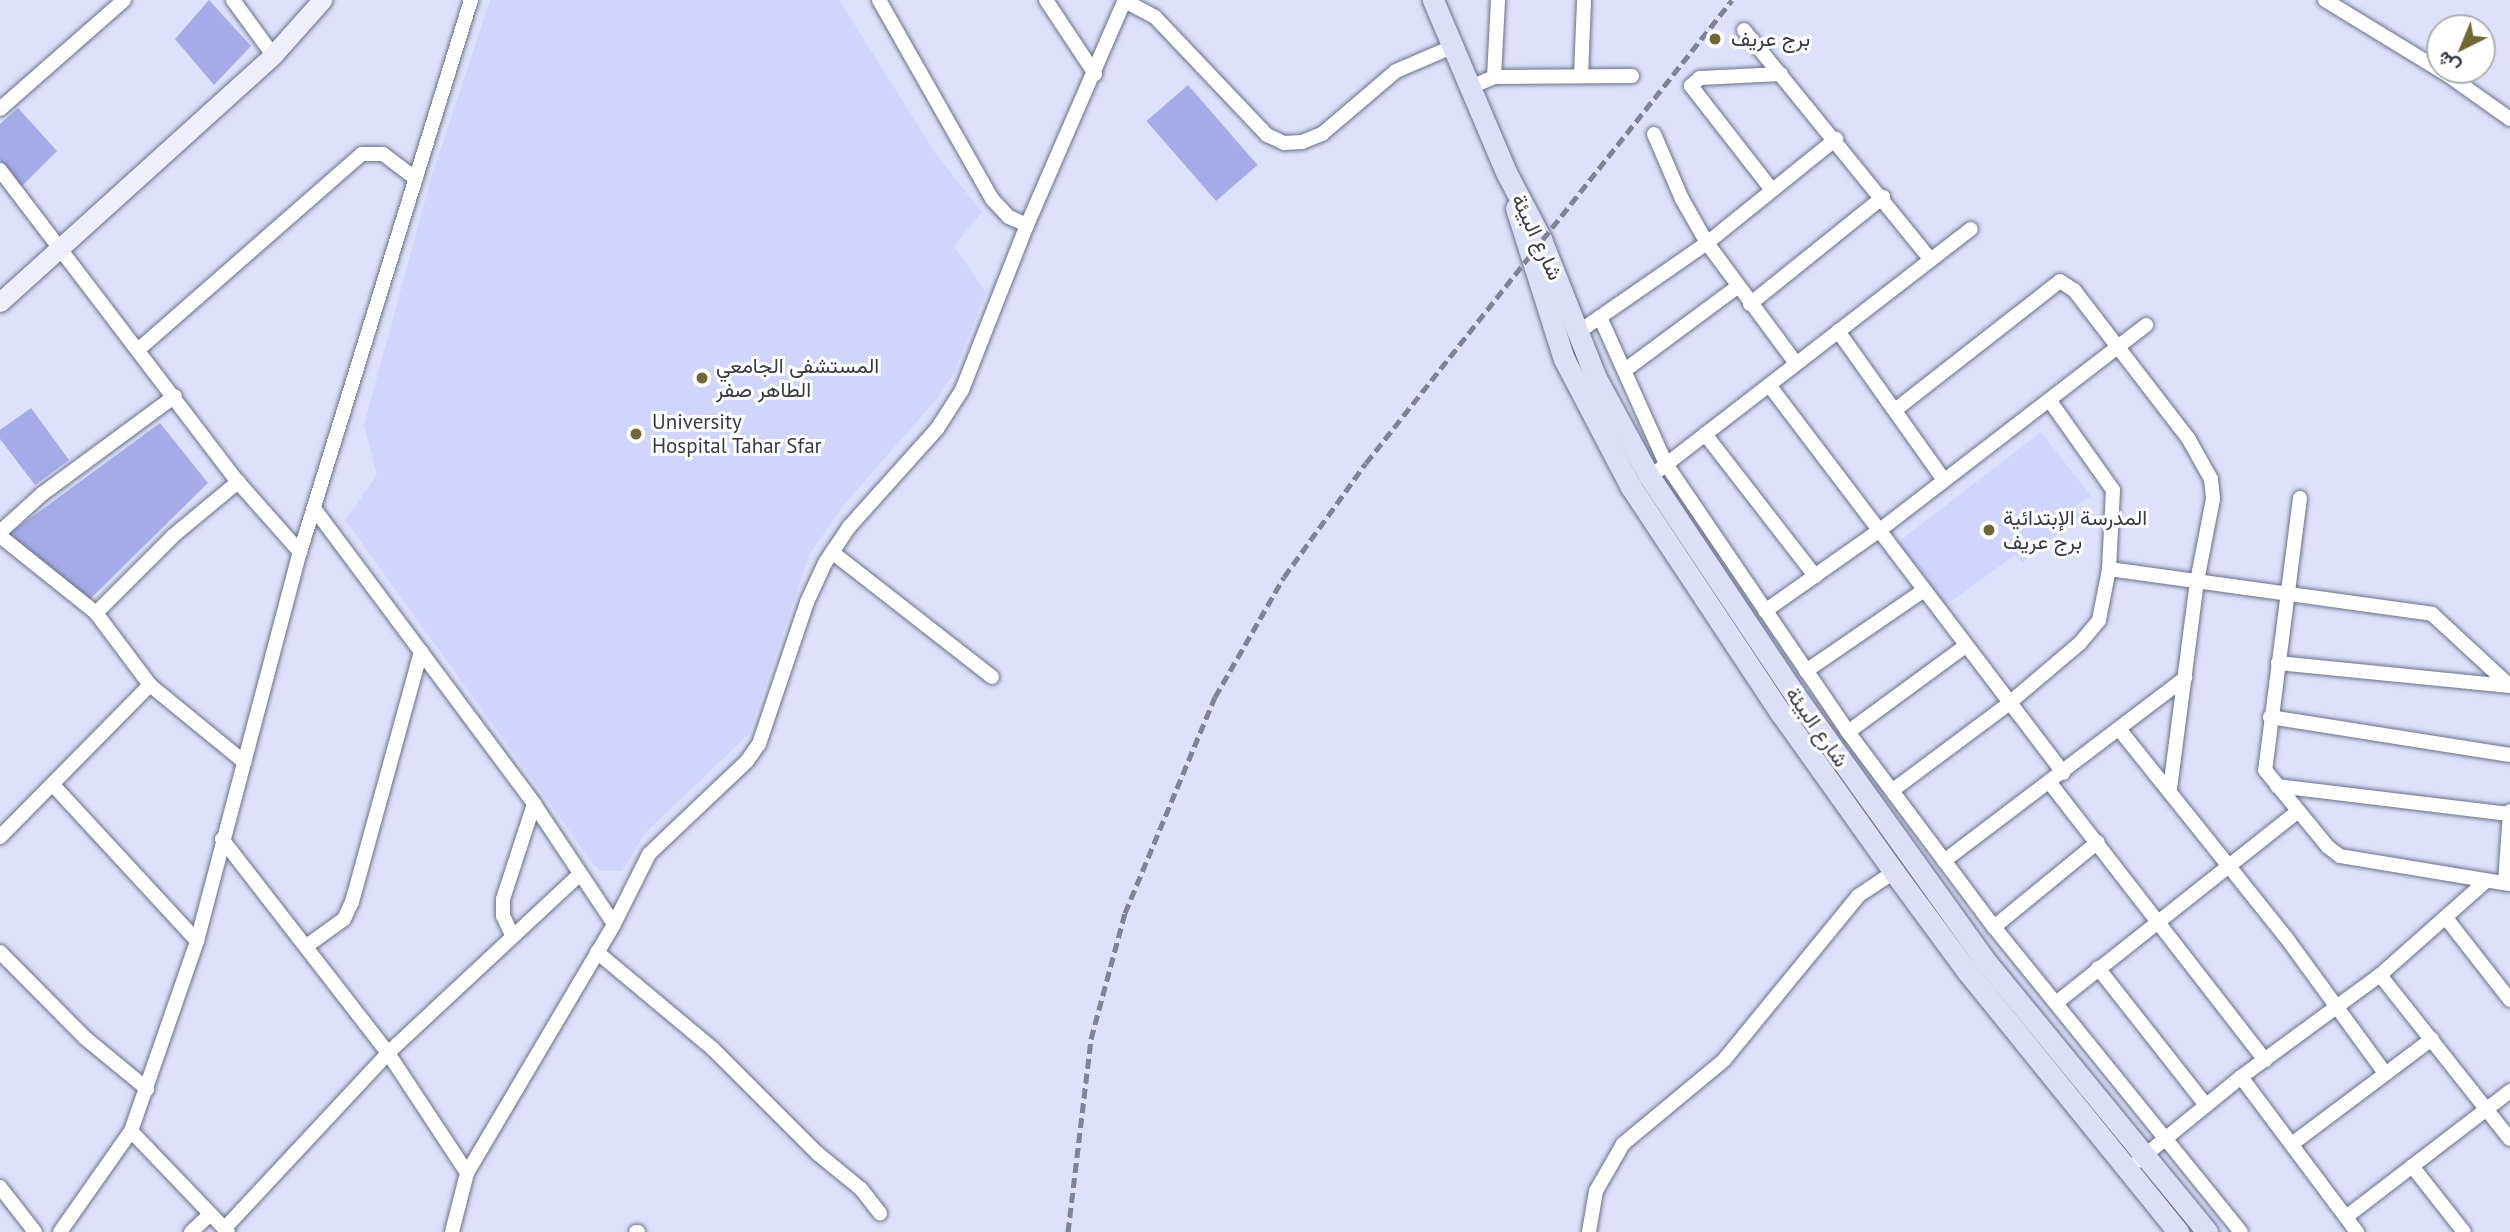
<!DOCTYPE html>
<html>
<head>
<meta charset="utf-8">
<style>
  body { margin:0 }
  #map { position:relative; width:2510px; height:1232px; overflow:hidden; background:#dde1fb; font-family:"PT Sans",Vazirmatn,sans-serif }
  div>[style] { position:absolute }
  .built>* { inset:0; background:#cfd5fc }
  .green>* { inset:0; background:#a3ace8; transform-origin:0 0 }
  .roads { filter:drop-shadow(0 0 2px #6a6f8a) drop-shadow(0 0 2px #6a6f8a) }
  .street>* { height:14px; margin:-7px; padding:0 7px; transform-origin:7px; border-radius:7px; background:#fff }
  .secondary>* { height:19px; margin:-9.5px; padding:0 9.5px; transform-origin:9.5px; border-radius:9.5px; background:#eeeffb }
  .primary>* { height:21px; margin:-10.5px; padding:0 10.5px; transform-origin:10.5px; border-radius:10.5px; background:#dce0f7 }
  .rail>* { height:5px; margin-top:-2.5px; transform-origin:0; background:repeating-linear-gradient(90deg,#808395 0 10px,transparent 0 15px) }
  .dots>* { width:19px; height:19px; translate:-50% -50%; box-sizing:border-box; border:4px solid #fff; border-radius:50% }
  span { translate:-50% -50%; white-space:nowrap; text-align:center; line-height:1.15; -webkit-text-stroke:6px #fff; paint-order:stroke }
  .poi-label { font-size:21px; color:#373945 }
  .left { translate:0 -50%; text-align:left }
  .street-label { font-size:21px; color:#373945 }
  .north { position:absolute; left:2426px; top:14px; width:70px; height:70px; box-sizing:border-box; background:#fff; border:2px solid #afb0b5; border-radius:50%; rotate:223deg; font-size:19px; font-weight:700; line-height:28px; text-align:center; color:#373945 }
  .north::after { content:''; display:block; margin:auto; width:24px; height:32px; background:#716734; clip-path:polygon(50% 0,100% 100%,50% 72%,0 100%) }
</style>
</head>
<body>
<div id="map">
  <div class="built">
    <i style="clip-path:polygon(490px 0,839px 0,937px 156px,982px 212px,954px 246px,986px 293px,954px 373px,938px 397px,843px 506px,809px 555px,749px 734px,645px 833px,622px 871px,602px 871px,594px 865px,345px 520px,377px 475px,364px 425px,432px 175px)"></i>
    <i style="clip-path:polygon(2041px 432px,2091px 496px,2074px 507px,2080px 516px,2023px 562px,2015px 555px,1943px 607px,1897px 543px)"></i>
  </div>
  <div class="green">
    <i style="clip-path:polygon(209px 0,251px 46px,214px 85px,175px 39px)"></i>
    <i style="left:1188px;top:85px;width:106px;height:55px;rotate:49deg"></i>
    <i style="clip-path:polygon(18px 108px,57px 151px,21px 187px,0 160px,0 124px)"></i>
    <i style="clip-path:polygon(31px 408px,69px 460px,35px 485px,0 439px,0 430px)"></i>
    <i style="clip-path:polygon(160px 423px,208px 483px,87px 602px,6px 536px)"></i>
  </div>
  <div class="roads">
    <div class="street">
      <i style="left:233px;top:0;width:68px;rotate:54deg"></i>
      <i style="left:879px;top:0;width:229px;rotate:60.4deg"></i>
      <i style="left:992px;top:199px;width:25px;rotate:47deg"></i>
      <i style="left:1009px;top:217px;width:20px;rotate:24deg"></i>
      <i style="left:1046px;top:0;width:89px;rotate:56.5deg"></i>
      <i style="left:2325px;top:0;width:144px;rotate:31.4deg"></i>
      <i style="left:2448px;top:75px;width:76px;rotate:35.4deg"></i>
      <i style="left:1125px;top:1px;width:34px;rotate:28deg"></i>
      <i style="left:1155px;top:17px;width:163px;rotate:46.5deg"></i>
      <i style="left:1267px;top:135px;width:19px;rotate:25deg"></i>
      <i style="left:1284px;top:143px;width:18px;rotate:-3deg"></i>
      <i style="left:1302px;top:142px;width:22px;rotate:-22deg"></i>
      <i style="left:1322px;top:134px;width:97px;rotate:-40.4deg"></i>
      <i style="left:1396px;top:71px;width:63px;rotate:-23.3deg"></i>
      <i style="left:1744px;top:30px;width:296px;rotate:50.9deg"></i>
      <i style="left:1581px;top:76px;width:76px;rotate:-87.7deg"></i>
      <i style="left:1494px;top:77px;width:138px;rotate:-0.4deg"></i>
      <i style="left:1473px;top:86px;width:23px;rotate:-23deg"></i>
      <i style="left:1494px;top:77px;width:77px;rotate:-87deg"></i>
      <i style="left:0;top:109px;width:165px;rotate:-41.3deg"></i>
      <i style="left:1654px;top:134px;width:71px;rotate:66.7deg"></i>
      <i style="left:1682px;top:199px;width:51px;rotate:60.4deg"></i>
      <i style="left:1707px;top:243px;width:148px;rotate:53.5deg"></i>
      <i style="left:0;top:170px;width:392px;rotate:52.7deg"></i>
      <i style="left:238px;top:482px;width:94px;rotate:48.5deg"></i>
      <i style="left:1772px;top:190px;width:132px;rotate:-127.9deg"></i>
      <i style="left:1691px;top:86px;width:12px;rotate:-42deg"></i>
      <i style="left:1700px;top:78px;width:81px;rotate:-2.8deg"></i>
      <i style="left:1750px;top:304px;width:171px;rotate:-38.8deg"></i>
      <i style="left:1600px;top:317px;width:161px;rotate:65.8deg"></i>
      <i style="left:1666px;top:464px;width:324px;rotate:55.8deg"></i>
      <i style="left:1848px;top:732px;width:244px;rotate:53.2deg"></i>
      <i style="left:1994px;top:927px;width:392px;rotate:51deg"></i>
      <i style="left:1838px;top:331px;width:183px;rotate:54.6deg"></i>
      <i style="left:1577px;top:333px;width:158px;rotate:-34.7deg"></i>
      <i style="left:1707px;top:243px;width:166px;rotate:-38.9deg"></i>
      <i style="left:139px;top:349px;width:296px;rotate:-41.2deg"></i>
      <i style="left:362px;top:154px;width:21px"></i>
      <i style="left:383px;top:154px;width:41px;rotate:37.1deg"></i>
      <i style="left:1625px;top:370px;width:138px;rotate:-36.5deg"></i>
      <i style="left:1769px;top:385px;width:487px;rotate:52.8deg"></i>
      <i style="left:1895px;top:410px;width:209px;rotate:-38deg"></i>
      <i style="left:2060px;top:281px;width:17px;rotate:33deg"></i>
      <i style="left:2074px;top:290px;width:187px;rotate:52.4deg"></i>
      <i style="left:2188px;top:438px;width:47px;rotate:60.7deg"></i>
      <i style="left:2211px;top:479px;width:20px;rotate:84deg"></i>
      <i style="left:2213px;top:499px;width:84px;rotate:101deg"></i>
      <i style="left:2197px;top:581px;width:211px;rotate:97.4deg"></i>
      <i style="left:1705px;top:434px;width:180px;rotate:52.2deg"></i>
      <i style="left:1659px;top:470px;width:394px;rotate:-37.7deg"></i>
      <i style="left:2300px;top:498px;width:274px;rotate:97.3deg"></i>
      <i style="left:2265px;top:770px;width:99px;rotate:50.7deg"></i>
      <i style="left:2328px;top:847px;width:15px;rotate:37deg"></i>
      <i style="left:2340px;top:856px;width:172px;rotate:9.4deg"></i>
      <i style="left:316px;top:511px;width:365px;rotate:53.3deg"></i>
      <i style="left:534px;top:804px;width:144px;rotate:56.3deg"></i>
      <i style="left:0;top:532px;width:57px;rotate:-42.1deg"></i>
      <i style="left:42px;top:494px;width:165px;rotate:-36.4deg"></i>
      <i style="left:0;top:536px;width:123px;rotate:38.7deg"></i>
      <i style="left:96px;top:613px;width:90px;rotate:53.1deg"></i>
      <i style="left:150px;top:685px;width:122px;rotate:39.3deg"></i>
      <i style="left:832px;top:552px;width:203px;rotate:38deg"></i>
      <i style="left:2109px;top:569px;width:326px;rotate:7.9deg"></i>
      <i style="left:2432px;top:614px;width:106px;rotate:42.7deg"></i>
      <i style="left:1765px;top:611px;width:141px;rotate:-35.2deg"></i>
      <i style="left:1880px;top:530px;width:336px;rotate:-37.6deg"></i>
      <i style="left:96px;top:613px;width:109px;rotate:-45deg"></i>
      <i style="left:173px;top:536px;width:85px;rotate:-39.7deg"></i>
      <i style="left:2278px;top:663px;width:233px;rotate:5.7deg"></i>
      <i style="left:1806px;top:671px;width:142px;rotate:-34.4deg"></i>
      <i style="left:2270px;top:717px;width:243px;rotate:9deg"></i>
      <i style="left:2119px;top:729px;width:265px;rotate:51.3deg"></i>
      <i style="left:2285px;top:936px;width:170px;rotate:53.9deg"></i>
      <i style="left:1848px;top:732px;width:144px;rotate:-36.2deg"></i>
      <i style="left:2050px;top:783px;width:351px;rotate:52.2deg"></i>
      <i style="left:54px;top:786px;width:211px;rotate:47.3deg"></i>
      <i style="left:2277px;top:786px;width:235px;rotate:6.9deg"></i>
      <i style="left:1893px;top:790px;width:142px;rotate:-36.7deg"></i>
      <i style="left:2007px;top:705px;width:96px;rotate:-40.3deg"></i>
      <i style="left:2080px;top:643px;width:30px;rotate:-50deg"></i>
      <i style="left:2099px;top:620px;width:52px;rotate:-78.9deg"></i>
      <i style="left:2109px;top:569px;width:79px;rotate:-87.1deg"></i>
      <i style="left:2113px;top:490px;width:109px;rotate:-125.3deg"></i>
      <i style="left:0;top:837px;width:214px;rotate:-45.4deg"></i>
      <i style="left:222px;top:839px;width:271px;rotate:52.2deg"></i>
      <i style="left:388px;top:1053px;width:144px;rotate:56.6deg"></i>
      <i style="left:1944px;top:861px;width:303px;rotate:-37.2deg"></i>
      <i style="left:2505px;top:883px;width:72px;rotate:-86deg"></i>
      <i style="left:2446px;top:918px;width:104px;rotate:52deg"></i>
      <i style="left:1994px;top:927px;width:134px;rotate:-39.3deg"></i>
      <i style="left:512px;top:935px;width:21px;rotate:-115deg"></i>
      <i style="left:503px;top:916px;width:17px;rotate:-90deg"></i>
      <i style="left:503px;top:899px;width:100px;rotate:-71.9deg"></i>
      <i style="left:308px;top:945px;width:44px;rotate:-35.8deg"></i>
      <i style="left:344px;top:919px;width:19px;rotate:-65deg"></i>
      <i style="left:352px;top:902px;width:260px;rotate:-74.6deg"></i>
      <i style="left:0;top:952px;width:120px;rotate:45.3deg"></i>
      <i style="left:84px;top:1037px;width:82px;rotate:39.5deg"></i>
      <i style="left:597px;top:952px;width:150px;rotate:39.9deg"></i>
      <i style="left:712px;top:1048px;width:148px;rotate:45deg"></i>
      <i style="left:817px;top:1153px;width:57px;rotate:39.3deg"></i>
      <i style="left:861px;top:1189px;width:31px;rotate:52deg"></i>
      <i style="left:2098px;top:968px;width:174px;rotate:51.8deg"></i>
      <i style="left:2380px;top:975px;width:209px;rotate:51.6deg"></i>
      <i style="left:2056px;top:1003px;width:308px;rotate:-38.4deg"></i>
      <i style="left:2241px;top:1077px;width:194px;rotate:53.2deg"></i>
      <i style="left:131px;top:1131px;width:140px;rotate:46.2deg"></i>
      <i style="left:2292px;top:1144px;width:175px;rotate:-36.9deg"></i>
      <i style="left:2138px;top:1161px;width:133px;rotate:-39.2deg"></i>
      <i style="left:2241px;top:1077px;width:172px;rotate:-36.3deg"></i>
      <i style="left:2380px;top:975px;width:140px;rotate:-41.5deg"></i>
      <i style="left:2412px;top:1166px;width:84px;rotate:51.8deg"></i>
      <i style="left:0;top:1187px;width:57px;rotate:52.1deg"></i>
      <i style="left:2346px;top:1217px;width:207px;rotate:-37.5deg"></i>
      <i style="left:225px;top:1228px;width:239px;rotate:-47deg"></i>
      <i style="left:388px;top:1053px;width:262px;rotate:-43deg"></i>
      <i style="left:60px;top:1232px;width:123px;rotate:-54.9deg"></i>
      <i style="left:131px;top:1131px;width:201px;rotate:-70.8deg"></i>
      <i style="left:197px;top:941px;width:402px;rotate:-75.2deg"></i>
      <i style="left:300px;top:552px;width:578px;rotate:-72.79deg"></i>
      <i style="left:191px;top:1232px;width:26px;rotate:-43deg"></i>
      <i style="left:452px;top:1232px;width:61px;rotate:-75.7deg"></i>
      <i style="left:467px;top:1173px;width:289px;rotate:-59.4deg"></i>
      <i style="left:614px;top:924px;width:78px;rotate:-63.4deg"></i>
      <i style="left:649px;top:854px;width:135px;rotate:-43.5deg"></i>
      <i style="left:747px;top:761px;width:21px;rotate:-55deg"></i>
      <i style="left:759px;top:744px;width:150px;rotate:-71.3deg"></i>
      <i style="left:807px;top:602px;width:43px;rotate:-65.2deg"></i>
      <i style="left:825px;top:563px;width:43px;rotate:-56.3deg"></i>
      <i style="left:849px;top:527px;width:132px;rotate:-48.1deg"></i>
      <i style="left:937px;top:429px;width:46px;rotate:-57.3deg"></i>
      <i style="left:962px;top:390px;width:177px;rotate:-68.5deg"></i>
      <i style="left:1027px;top:225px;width:245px;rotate:-66.5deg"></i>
      <i style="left:636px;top:1232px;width:2px"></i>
      <i style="left:1589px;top:1232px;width:42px;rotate:-80.3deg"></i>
      <i style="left:1596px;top:1191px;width:54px;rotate:-60.1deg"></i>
      <i style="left:1623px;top:1144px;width:131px;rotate:-39.7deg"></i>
      <i style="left:1724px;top:1060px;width:212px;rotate:-50.7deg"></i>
      <i style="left:1858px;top:896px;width:43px;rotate:-33.7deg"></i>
    </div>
    <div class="secondary">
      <i style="left:0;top:302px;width:368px;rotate:-42.1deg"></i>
      <i style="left:273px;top:55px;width:74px;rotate:-48.3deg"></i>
    </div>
    <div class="primary">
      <i style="left:1433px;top:0;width:187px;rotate:67deg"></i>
      <i style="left:1506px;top:172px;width:76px;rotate:62.4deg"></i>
      <i style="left:1541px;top:239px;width:149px;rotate:68.4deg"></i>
      <i style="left:1596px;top:378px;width:111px;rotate:61.6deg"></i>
      <i style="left:1649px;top:476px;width:267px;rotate:56.3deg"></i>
      <i style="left:1797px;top:698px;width:320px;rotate:54.4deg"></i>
      <i style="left:1983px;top:958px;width:354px;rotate:50.7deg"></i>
      <i style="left:1516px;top:208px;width:158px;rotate:72.4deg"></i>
      <i style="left:1564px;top:359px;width:144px;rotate:62.4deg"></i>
      <i style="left:1631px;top:487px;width:270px;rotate:56.5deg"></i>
      <i style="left:1780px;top:712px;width:196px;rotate:54.5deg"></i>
      <i style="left:1894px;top:872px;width:123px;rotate:53.6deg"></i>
      <i style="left:1967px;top:971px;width:336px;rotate:51deg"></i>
    </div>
  </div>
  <div class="rail">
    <i style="left:1068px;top:1232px;width:194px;rotate:-83.2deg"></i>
    <i style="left:1091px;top:1039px;width:131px;rotate:-74.9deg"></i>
    <i style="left:1125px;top:913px;width:234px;rotate:-67.4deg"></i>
    <i style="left:1215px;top:697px;width:138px;rotate:-60.1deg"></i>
    <i style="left:1284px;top:577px;width:140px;rotate:-54.3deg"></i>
    <i style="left:1366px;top:463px;width:590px;rotate:-51.67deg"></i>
  </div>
  <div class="dots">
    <i style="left:1715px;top:39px;background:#716734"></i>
    <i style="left:702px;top:378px;background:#716734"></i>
    <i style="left:636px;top:434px;background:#716734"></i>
    <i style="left:1989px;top:530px;background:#716734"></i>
  </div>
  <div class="poi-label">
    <span class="left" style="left:1731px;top:39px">برج عريف</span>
    <span class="left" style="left:716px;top:378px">المستشفى الجامعي<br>الطاهر صفر</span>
    <span class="left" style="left:652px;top:434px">University<br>Hospital Tahar Sfar</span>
    <span class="left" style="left:2003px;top:530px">المدرسة الإبتدائية<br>برج عريف</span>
  </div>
  <div class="street-label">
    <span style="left:1537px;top:237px;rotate:65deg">شارع البيئة</span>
    <span style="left:1817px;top:727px;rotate:55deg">شارع البيئة</span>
  </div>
  <div class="north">ش</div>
</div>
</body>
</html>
